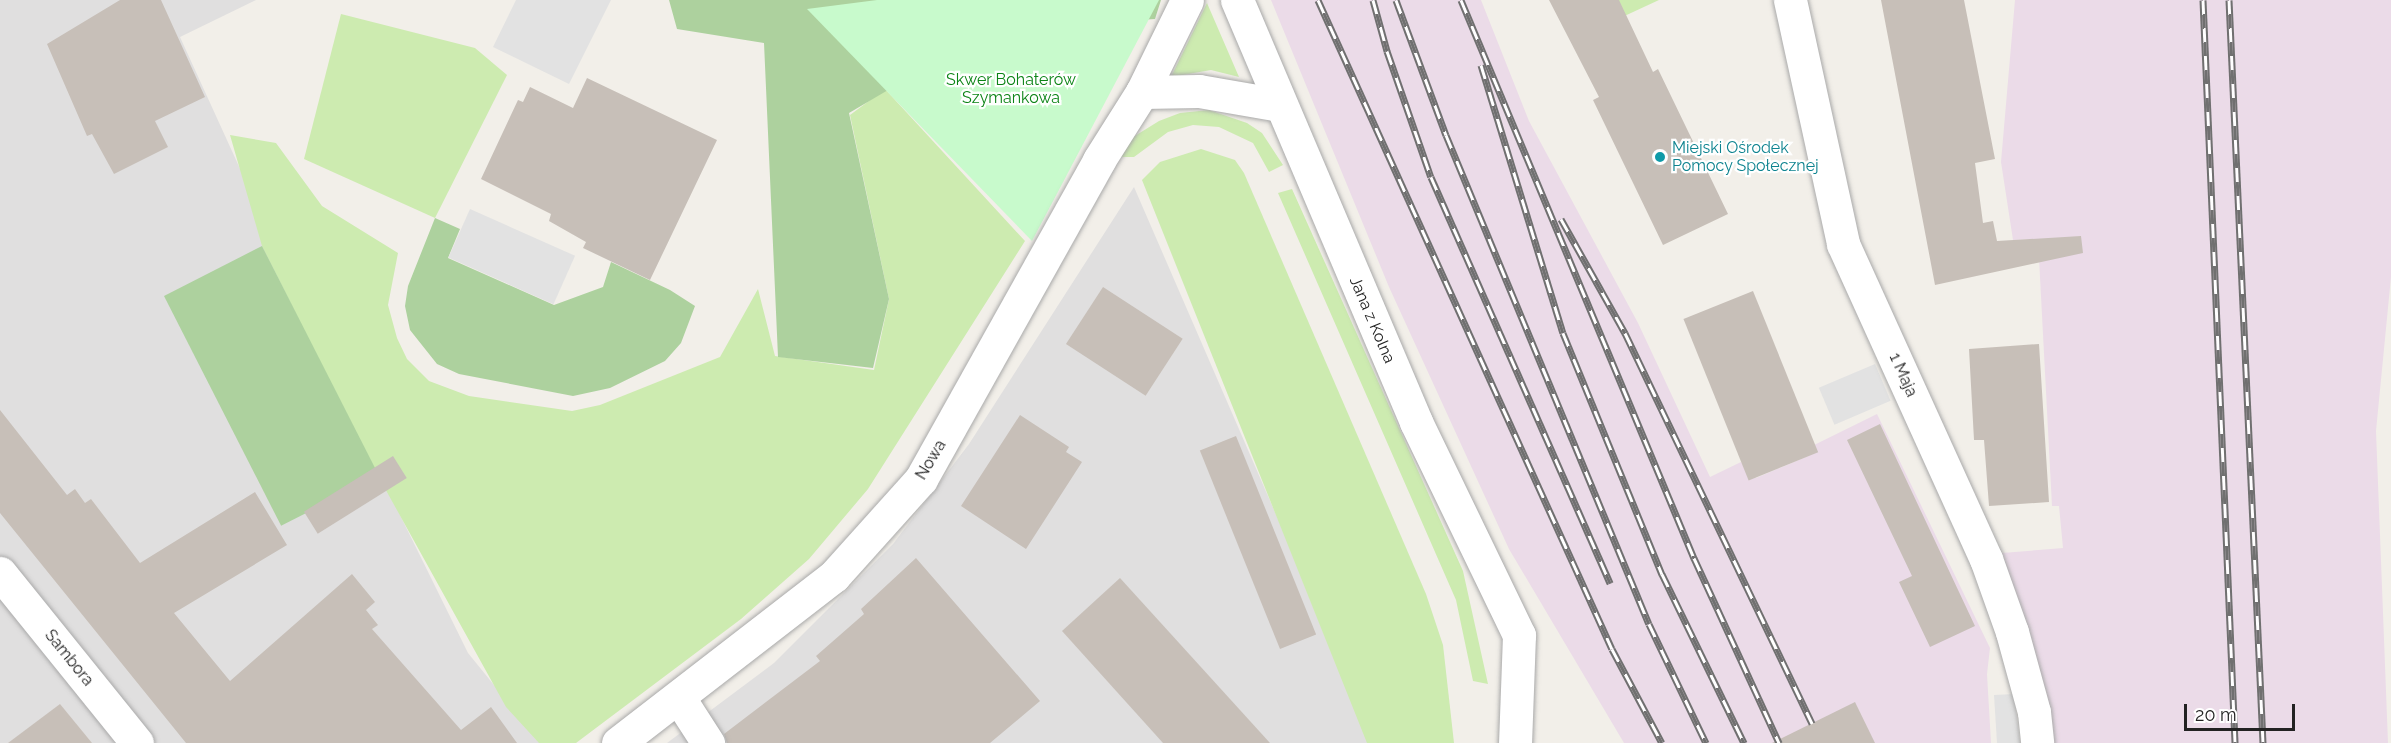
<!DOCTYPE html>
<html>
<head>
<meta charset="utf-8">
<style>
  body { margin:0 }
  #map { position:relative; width:2391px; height:743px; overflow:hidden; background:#f2efe9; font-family:Raleway,sans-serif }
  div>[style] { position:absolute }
  .residential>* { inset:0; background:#e0dfdf }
  .industrial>* { inset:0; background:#ebdbe8 }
  .grass>* { inset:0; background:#cdebb0 }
  .forest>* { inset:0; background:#add19e; transform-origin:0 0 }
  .park>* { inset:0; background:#c8facc }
  .parking>* { inset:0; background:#e2e2e2; transform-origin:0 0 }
  .building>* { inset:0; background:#c7bfb8; transform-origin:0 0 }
  .roads { filter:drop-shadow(0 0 2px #a9a9a9) drop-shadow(0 0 2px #a9a9a9) }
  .minor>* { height:33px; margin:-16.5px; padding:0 16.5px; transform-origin:16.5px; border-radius:16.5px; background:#fff }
  .rail>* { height:7px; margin-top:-3.5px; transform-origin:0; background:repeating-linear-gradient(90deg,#fff 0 14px,#707070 0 28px); box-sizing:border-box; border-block:2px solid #707070 }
  .dots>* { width:16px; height:16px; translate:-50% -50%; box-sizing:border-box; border:3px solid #fff; border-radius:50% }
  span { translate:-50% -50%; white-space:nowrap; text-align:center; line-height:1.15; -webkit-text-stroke:4.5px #fff; paint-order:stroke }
  .park-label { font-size:16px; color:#0c8416 }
  .culture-label { font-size:16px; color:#0d838f }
  .left { translate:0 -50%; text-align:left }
  .street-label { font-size:16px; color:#222 }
  .scale { position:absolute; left:2184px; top:704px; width:111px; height:27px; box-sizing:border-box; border:3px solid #222; border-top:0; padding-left:8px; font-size:18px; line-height:21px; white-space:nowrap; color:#222; -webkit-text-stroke:4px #fff; paint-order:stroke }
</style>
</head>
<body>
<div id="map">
  <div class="residential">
    <i style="clip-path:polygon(0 0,256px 0,180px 37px,267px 228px,301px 314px,468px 653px,541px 743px,0 743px)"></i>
    <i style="clip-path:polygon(1134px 187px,1375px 743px,667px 743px,774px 663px,893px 544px,969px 444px)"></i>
  </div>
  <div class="industrial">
    <i style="clip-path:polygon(1271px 0,1481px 0,1529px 121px,1638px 323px,1710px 477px,1741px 462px,1756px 478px,1808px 456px,1806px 449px,1877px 414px,1990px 648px,1987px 674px,1991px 743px,1624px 743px,1509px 549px,1389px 287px)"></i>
    <i style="clip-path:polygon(2015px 0,2391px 0,2391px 277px,2376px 431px,2388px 743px,2050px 743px,2036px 658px,2002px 553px,2063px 548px,2059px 506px,2052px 506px,2038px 239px,2013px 240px,2001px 162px)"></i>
  </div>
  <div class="grass">
    <i style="clip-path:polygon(1607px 0,1659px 0,1618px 19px)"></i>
    <i style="clip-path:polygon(1207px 3px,1239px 77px,1211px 70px,1171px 77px)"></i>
    <i style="clip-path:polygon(341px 14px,475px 48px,507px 75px,435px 218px,304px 159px)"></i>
    <i style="clip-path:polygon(885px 89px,1025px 241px,868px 489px,809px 559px,741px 619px,576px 743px,539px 743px,506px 707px,367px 456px,262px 246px,230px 135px,276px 143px,322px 206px,398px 253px,388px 305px,397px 338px,407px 359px,429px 381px,469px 396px,572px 411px,600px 405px,720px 357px,758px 289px,775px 356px,874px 370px,889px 299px,850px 115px)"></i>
    <i style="clip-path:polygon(1209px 110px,1247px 123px,1262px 133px,1283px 165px,1269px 172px,1253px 143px,1219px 127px,1193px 125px,1168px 132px,1134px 157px,1121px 157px,1130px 139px,1159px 121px,1180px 113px)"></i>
    <i style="clip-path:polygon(1201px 149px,1235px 160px,1244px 173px,1426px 594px,1443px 645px,1454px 743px,1367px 743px,1142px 180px,1160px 162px)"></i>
    <i style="clip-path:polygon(1292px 189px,1463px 571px,1488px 684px,1473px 681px,1456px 600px,1278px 193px)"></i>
  </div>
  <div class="forest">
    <i style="clip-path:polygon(669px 0,1161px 0,1155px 19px,990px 30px,849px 113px,889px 299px,873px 368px,778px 357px,764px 43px,677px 29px)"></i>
    <i style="clip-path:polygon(435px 218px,460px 229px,448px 258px,554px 305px,603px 287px,611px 262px,670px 290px,695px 306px,681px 343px,665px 361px,610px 388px,573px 396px,459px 374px,437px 364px,410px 330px,405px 306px,408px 286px)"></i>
    <i style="left:262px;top:246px;width:258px;height:110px;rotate:63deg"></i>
  </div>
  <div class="park">
    <i style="clip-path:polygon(877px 0,1159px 0,1032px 241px,807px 9px)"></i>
  </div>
  <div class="parking">
    <i style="clip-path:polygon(516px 0,611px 0,569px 84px,493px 47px)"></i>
    <i style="left:470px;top:209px;width:115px;height:53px;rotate:24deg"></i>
    <i style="left:1875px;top:364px;width:40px;height:61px;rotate:67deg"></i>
    <i style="clip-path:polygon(2014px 694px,2020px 743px,1997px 743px,1994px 695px)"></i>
  </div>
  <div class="building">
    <i style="clip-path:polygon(120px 0,161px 0,205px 97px,155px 121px,168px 147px,114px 174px,92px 134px,87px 136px,47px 44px)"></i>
    <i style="clip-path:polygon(1549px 0,1619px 0,1653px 72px,1658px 69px,1728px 214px,1663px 245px,1593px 100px,1599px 97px)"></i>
    <i style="clip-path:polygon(1881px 0,1964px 0,1995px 159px,1975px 163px,1983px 223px,1993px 221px,1997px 241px,2081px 236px,2083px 253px,1935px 285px)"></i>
    <i style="clip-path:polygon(587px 78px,717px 140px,650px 280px,583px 248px,586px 242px,549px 221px,551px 214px,481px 179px,518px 100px,523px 102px,530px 87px,573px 108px)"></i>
    <i style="left:1103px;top:287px;width:95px;height:68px;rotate:33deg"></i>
    <i style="left:1753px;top:291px;width:174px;height:75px;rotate:68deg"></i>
    <i style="clip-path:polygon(2039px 344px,2049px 502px,1989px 506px,1984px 440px,1974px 440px,1969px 349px)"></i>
    <i style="clip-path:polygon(0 410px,67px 495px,75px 489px,85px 503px,91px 499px,140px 563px,255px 492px,287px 545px,174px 613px,230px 681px,352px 574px,375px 602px,366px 610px,378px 625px,372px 629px,461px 730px,491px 707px,517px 743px,186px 743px,0 513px)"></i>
    <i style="clip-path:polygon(1020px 415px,1069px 447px,1066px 452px,1082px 462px,1026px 549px,961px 506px)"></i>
    <i style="clip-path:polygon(1880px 424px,1975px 626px,1930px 647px,1899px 582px,1912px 576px,1847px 440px)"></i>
    <i style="left:1236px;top:436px;width:214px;height:39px;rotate:68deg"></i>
    <i style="left:393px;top:456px;width:26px;height:105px;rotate:58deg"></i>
    <i style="clip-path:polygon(916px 558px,1040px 701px,990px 743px,727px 743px,724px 734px,820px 661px,816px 656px,864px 614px,861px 609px)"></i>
    <i style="clip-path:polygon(1120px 578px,1270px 743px,1163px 743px,1062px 631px)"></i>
    <i style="clip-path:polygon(1855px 702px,1875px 743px,1772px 743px)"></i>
    <i style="clip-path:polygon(60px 704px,92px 743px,8px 743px)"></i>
  </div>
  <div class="roads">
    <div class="minor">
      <i style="left:1237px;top:0;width:458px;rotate:67deg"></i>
      <i style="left:1416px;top:422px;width:237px;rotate:64.2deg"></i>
      <i style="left:1519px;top:635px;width:108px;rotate:92.1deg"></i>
      <i style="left:1790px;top:0;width:250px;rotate:77.7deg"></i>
      <i style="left:1843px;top:244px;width:346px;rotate:65.6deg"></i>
      <i style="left:1986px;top:559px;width:77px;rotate:70.4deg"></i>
      <i style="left:2012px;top:632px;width:83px;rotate:74.6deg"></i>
      <i style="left:2034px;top:712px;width:31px;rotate:84deg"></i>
      <i style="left:1142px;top:92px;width:57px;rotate:-1deg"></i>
      <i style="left:1199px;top:91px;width:82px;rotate:9.8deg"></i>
      <i style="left:0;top:573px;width:218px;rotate:51.1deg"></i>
      <i style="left:679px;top:698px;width:54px;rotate:57.2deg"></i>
      <i style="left:618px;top:743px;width:273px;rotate:-37.7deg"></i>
      <i style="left:834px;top:576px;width:130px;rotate:-48.1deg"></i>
      <i style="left:921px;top:479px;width:365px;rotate:-60.8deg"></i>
      <i style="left:1099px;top:160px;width:80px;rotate:-57.7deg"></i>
      <i style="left:1142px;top:92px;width:102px;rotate:-63.9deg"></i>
    </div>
  </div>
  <div class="rail">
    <i style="left:1318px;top:0;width:712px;rotate:65.63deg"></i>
    <i style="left:1612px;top:649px;width:106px;rotate:62deg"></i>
    <i style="left:1373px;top:0;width:53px;rotate:74.6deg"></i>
    <i style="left:1387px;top:51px;width:133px;rotate:70.8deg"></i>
    <i style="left:1431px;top:177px;width:444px;rotate:66.2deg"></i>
    <i style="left:1396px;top:0;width:144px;rotate:69.7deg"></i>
    <i style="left:1446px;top:135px;width:529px;rotate:67.46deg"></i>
    <i style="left:1649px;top:624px;width:132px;rotate:64.4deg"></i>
    <i style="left:1461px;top:0;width:605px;rotate:67.34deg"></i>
    <i style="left:1694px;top:558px;width:204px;rotate:65.3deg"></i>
    <i style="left:2203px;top:0;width:744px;rotate:87.53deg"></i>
    <i style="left:2229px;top:0;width:744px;rotate:87.38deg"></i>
    <i style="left:1481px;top:65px;width:280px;rotate:73deg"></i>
    <i style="left:1563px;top:333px;width:261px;rotate:67.7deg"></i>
    <i style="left:1662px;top:574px;width:188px;rotate:64.1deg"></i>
    <i style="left:1561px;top:219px;width:131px;rotate:60.7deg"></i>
    <i style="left:1625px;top:333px;width:433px;rotate:64.4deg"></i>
  </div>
  <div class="dots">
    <i style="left:1660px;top:157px;background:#0f9aa8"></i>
  </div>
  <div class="park-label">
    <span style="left:1011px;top:89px">Skwer Bohaterów<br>Szymankowa</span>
  </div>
  <div class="culture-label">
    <span class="left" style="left:1672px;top:157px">Miejski Ośrodek<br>Pomocy Społecznej</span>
  </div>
  <div class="street-label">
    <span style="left:1372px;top:320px;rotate:67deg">Jana z Kolna</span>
    <span style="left:1903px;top:375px;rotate:66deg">1 Maja</span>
    <span style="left:931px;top:460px;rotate:-59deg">Nowa</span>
    <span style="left:69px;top:658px;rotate:51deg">Sambora</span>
  </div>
  <div class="scale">20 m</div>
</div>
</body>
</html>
